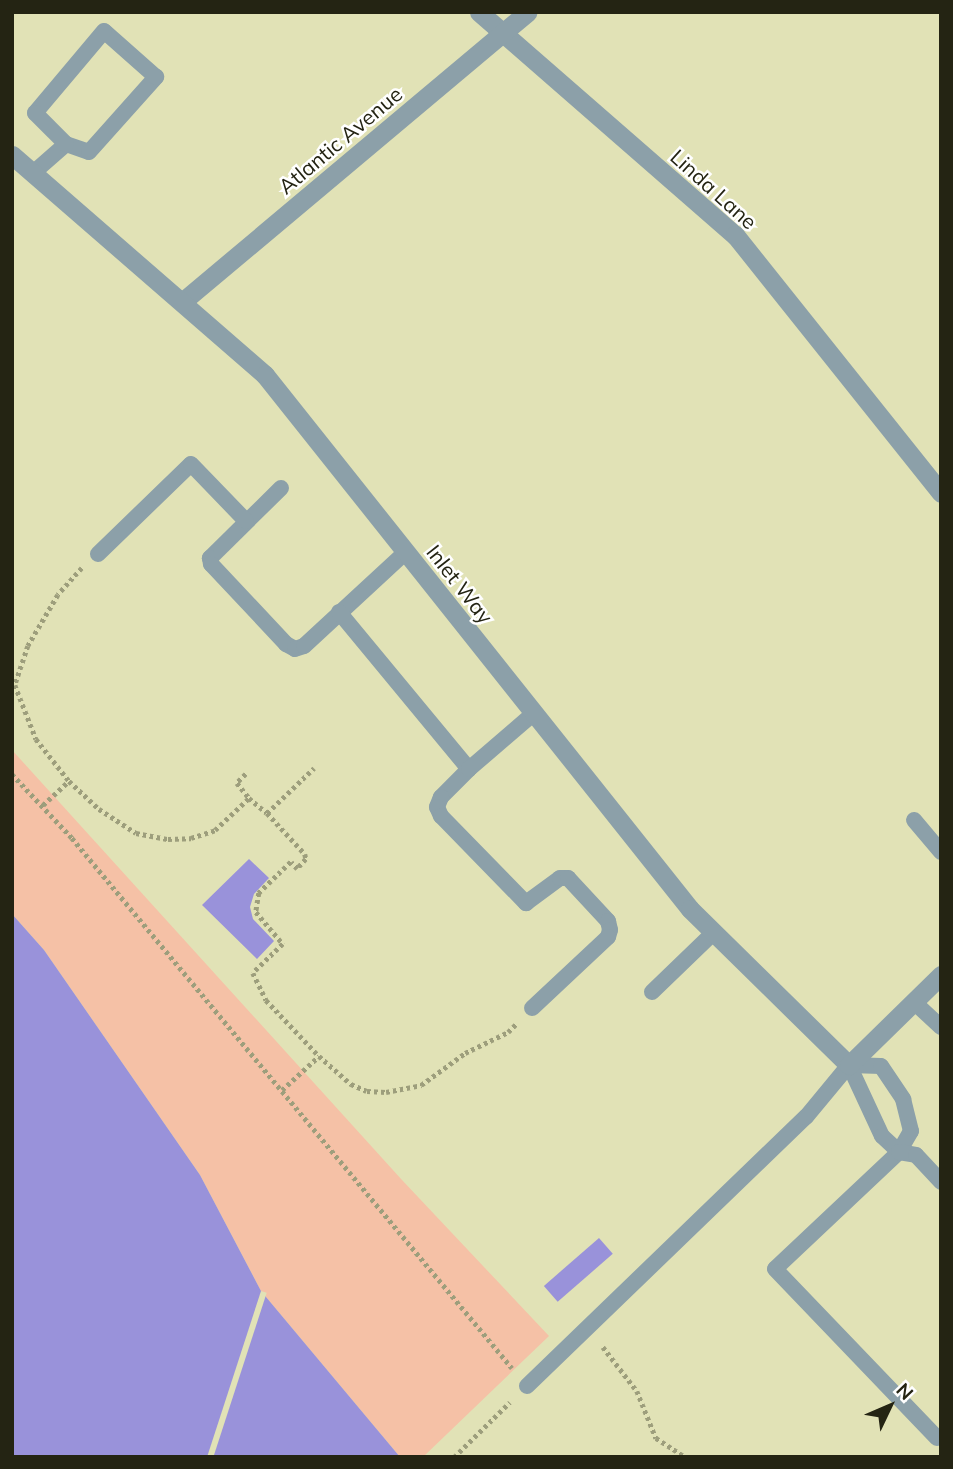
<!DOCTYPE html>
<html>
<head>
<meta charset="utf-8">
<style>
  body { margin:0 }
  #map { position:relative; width:953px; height:1469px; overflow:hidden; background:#e1e2b6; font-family:Mulish,sans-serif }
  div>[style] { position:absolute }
  .green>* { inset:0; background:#f5c1a6 }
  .water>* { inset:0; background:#9992da; transform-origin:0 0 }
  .pier>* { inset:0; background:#e1e2b6; transform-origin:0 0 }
  .path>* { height:4.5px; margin-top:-2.25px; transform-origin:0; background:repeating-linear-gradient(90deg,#9d9e7c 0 3.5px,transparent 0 7px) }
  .service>* { height:16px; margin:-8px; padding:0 8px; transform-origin:8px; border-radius:8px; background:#8ca0a9 }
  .minor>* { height:19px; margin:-9.5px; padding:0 9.5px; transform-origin:9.5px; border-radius:9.5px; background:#8ca0a9 }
  .tertiary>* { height:19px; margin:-9.5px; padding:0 9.5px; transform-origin:9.5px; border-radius:9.5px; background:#8ca0a9 }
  span { translate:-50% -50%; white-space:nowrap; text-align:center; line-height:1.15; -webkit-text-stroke:5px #fff; paint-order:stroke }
  .street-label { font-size:21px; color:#242413 }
  .frame { position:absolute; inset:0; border:14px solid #242413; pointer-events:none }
  .north { position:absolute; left:855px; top:1371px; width:70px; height:70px; -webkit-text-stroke:5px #fff; paint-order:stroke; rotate:46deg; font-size:19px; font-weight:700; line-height:28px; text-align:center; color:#242413 }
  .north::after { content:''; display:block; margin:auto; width:24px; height:32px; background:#242413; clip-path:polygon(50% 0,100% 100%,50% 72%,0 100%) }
</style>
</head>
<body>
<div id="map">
  <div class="green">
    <i style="clip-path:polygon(12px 750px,402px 1180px,549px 1336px,423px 1457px,400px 1457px,261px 1291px,200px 1175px,44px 950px,12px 914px)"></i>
  </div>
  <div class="water">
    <i style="clip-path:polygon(249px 859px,269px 878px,254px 894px,250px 907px,253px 919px,274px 941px,257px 959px,202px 905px)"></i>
    <i style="clip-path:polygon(12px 914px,44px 950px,200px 1175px,261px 1291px,400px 1457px,12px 1457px)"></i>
    <i style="left:599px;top:1238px;width:21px;height:73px;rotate:49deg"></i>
  </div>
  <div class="pier">
    <i style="left:261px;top:1291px;width:6px;height:217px;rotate:18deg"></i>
  </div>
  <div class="path">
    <i style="left:82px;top:568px;width:36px;rotate:132deg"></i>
    <i style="left:58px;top:595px;width:59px;rotate:120.5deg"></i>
    <i style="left:28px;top:646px;width:41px;rotate:108.4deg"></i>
    <i style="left:15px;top:685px;width:58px;rotate:68.7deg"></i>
    <i style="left:36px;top:739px;width:53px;rotate:51.8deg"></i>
    <i style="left:69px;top:781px;width:41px;rotate:43deg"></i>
    <i style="left:99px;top:809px;width:44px;rotate:33deg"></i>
    <i style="left:136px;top:833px;width:33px;rotate:11deg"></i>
    <i style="left:168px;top:839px;width:23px;rotate:-2deg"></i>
    <i style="left:191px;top:838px;width:25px;rotate:-18deg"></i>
    <i style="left:215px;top:830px;width:47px;rotate:-43.3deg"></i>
    <i style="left:249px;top:798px;width:23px;rotate:40deg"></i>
    <i style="left:267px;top:813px;width:65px;rotate:-43.8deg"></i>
    <i style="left:12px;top:774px;width:88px;rotate:46.8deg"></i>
    <i style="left:72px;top:838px;width:689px;rotate:50.3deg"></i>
    <i style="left:246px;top:774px;width:13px;rotate:135deg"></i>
    <i style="left:237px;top:783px;width:19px;rotate:51deg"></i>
    <i style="left:43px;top:805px;width:35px;rotate:-43deg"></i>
    <i style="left:267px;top:813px;width:56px;rotate:47.2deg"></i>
    <i style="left:305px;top:854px;width:5px;rotate:79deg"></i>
    <i style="left:306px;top:859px;width:13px;rotate:132deg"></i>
    <i style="left:297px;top:869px;width:9px;rotate:-131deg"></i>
    <i style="left:291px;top:862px;width:45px;rotate:135.9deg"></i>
    <i style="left:259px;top:893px;width:19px;rotate:99deg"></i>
    <i style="left:256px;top:912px;width:42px;rotate:49.8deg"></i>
    <i style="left:283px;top:944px;width:42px;rotate:136deg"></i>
    <i style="left:253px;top:973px;width:30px;rotate:64deg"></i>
    <i style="left:266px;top:1000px;width:77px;rotate:46.6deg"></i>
    <i style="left:282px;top:1090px;width:50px;rotate:-42.6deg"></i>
    <i style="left:319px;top:1056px;width:43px;rotate:41.2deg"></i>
    <i style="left:351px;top:1084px;width:17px;rotate:24deg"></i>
    <i style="left:367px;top:1091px;width:19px;rotate:3deg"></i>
    <i style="left:386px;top:1092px;width:36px;rotate:-11deg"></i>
    <i style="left:421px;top:1085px;width:54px;rotate:-36deg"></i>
    <i style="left:465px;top:1053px;width:48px;rotate:-26deg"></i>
    <i style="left:508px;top:1032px;width:13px;rotate:-45deg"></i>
    <i style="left:603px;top:1347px;width:56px;rotate:52.3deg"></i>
    <i style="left:637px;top:1391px;width:51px;rotate:68deg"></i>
    <i style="left:656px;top:1438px;width:35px;rotate:33deg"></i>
    <i style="left:454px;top:1457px;width:78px;rotate:-44.5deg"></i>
  </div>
  <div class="service">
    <i style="left:33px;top:173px;width:44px;rotate:-41.3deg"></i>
    <i style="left:66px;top:144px;width:24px;rotate:19deg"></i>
    <i style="left:89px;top:152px;width:101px;rotate:-48.2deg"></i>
    <i style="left:156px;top:77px;width:69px;rotate:-138.5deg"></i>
    <i style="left:104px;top:31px;width:107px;rotate:130.1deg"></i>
    <i style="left:35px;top:113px;width:44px;rotate:45deg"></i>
    <i style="left:281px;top:488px;width:100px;rotate:135.4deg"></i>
    <i style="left:210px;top:558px;width:6px;rotate:81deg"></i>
    <i style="left:211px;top:564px;width:110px;rotate:46.8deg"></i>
    <i style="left:286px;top:644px;width:10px;rotate:29deg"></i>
    <i style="left:295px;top:649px;width:9px;rotate:-18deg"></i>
    <i style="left:304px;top:646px;width:139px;rotate:-42.7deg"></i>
    <i style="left:98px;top:554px;width:129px;rotate:-44.1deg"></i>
    <i style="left:191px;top:464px;width:79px;rotate:46deg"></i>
    <i style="left:339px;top:612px;width:204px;rotate:50.4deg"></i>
    <i style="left:469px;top:769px;width:40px;rotate:135deg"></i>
    <i style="left:441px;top:797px;width:11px;rotate:112deg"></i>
    <i style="left:437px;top:807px;width:10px;rotate:66deg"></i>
    <i style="left:441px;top:816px;width:122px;rotate:45.7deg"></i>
    <i style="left:526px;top:903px;width:42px;rotate:-36.3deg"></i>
    <i style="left:560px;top:878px;width:8px"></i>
    <i style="left:568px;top:878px;width:59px;rotate:47.1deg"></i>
    <i style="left:608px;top:921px;width:9px;rotate:77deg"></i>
    <i style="left:610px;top:930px;width:7px;rotate:106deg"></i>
    <i style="left:608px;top:937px;width:104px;rotate:136.9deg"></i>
    <i style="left:469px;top:769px;width:86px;rotate:-40.7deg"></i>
    <i style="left:914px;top:820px;width:42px;rotate:49.8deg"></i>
    <i style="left:652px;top:992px;width:85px;rotate:-44deg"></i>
    <i style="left:914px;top:1002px;width:37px;rotate:43deg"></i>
    <i style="left:849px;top:1065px;width:32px;rotate:2deg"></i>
    <i style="left:881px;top:1066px;width:40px;rotate:56deg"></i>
    <i style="left:903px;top:1099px;width:33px;rotate:76deg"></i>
    <i style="left:911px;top:1131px;width:24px;rotate:120deg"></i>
    <i style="left:899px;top:1152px;width:170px;rotate:136.7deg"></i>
    <i style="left:775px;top:1269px;width:234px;rotate:46.2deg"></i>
    <i style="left:849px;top:1065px;width:78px;rotate:65.1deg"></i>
    <i style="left:882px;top:1136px;width:23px;rotate:43deg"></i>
    <i style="left:899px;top:1152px;width:17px;rotate:10deg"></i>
    <i style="left:916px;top:1155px;width:37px;rotate:47deg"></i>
    <i style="left:527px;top:1386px;width:388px;rotate:-44deg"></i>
    <i style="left:806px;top:1117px;width:67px;rotate:-50.4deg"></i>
  </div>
  <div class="minor">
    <i style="left:479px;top:12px;width:340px;rotate:41.1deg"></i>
    <i style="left:735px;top:235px;width:330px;rotate:51.4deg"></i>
    <i style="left:182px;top:302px;width:451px;rotate:-40deg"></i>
  </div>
  <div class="tertiary">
    <i style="left:12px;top:155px;width:335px;rotate:41deg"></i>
    <i style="left:265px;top:375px;width:682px;rotate:51.48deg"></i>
    <i style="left:690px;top:909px;width:223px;rotate:44.5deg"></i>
    <i style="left:849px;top:1065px;width:129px;rotate:-44.4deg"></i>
  </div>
  <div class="street-label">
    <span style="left:340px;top:140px;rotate:-40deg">Atlantic Avenue</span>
    <span style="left:714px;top:189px;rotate:42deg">Linda Lane</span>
    <span style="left:460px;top:584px;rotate:52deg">Inlet Way</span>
  </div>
  <div class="frame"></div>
  <div class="north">N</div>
</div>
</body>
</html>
